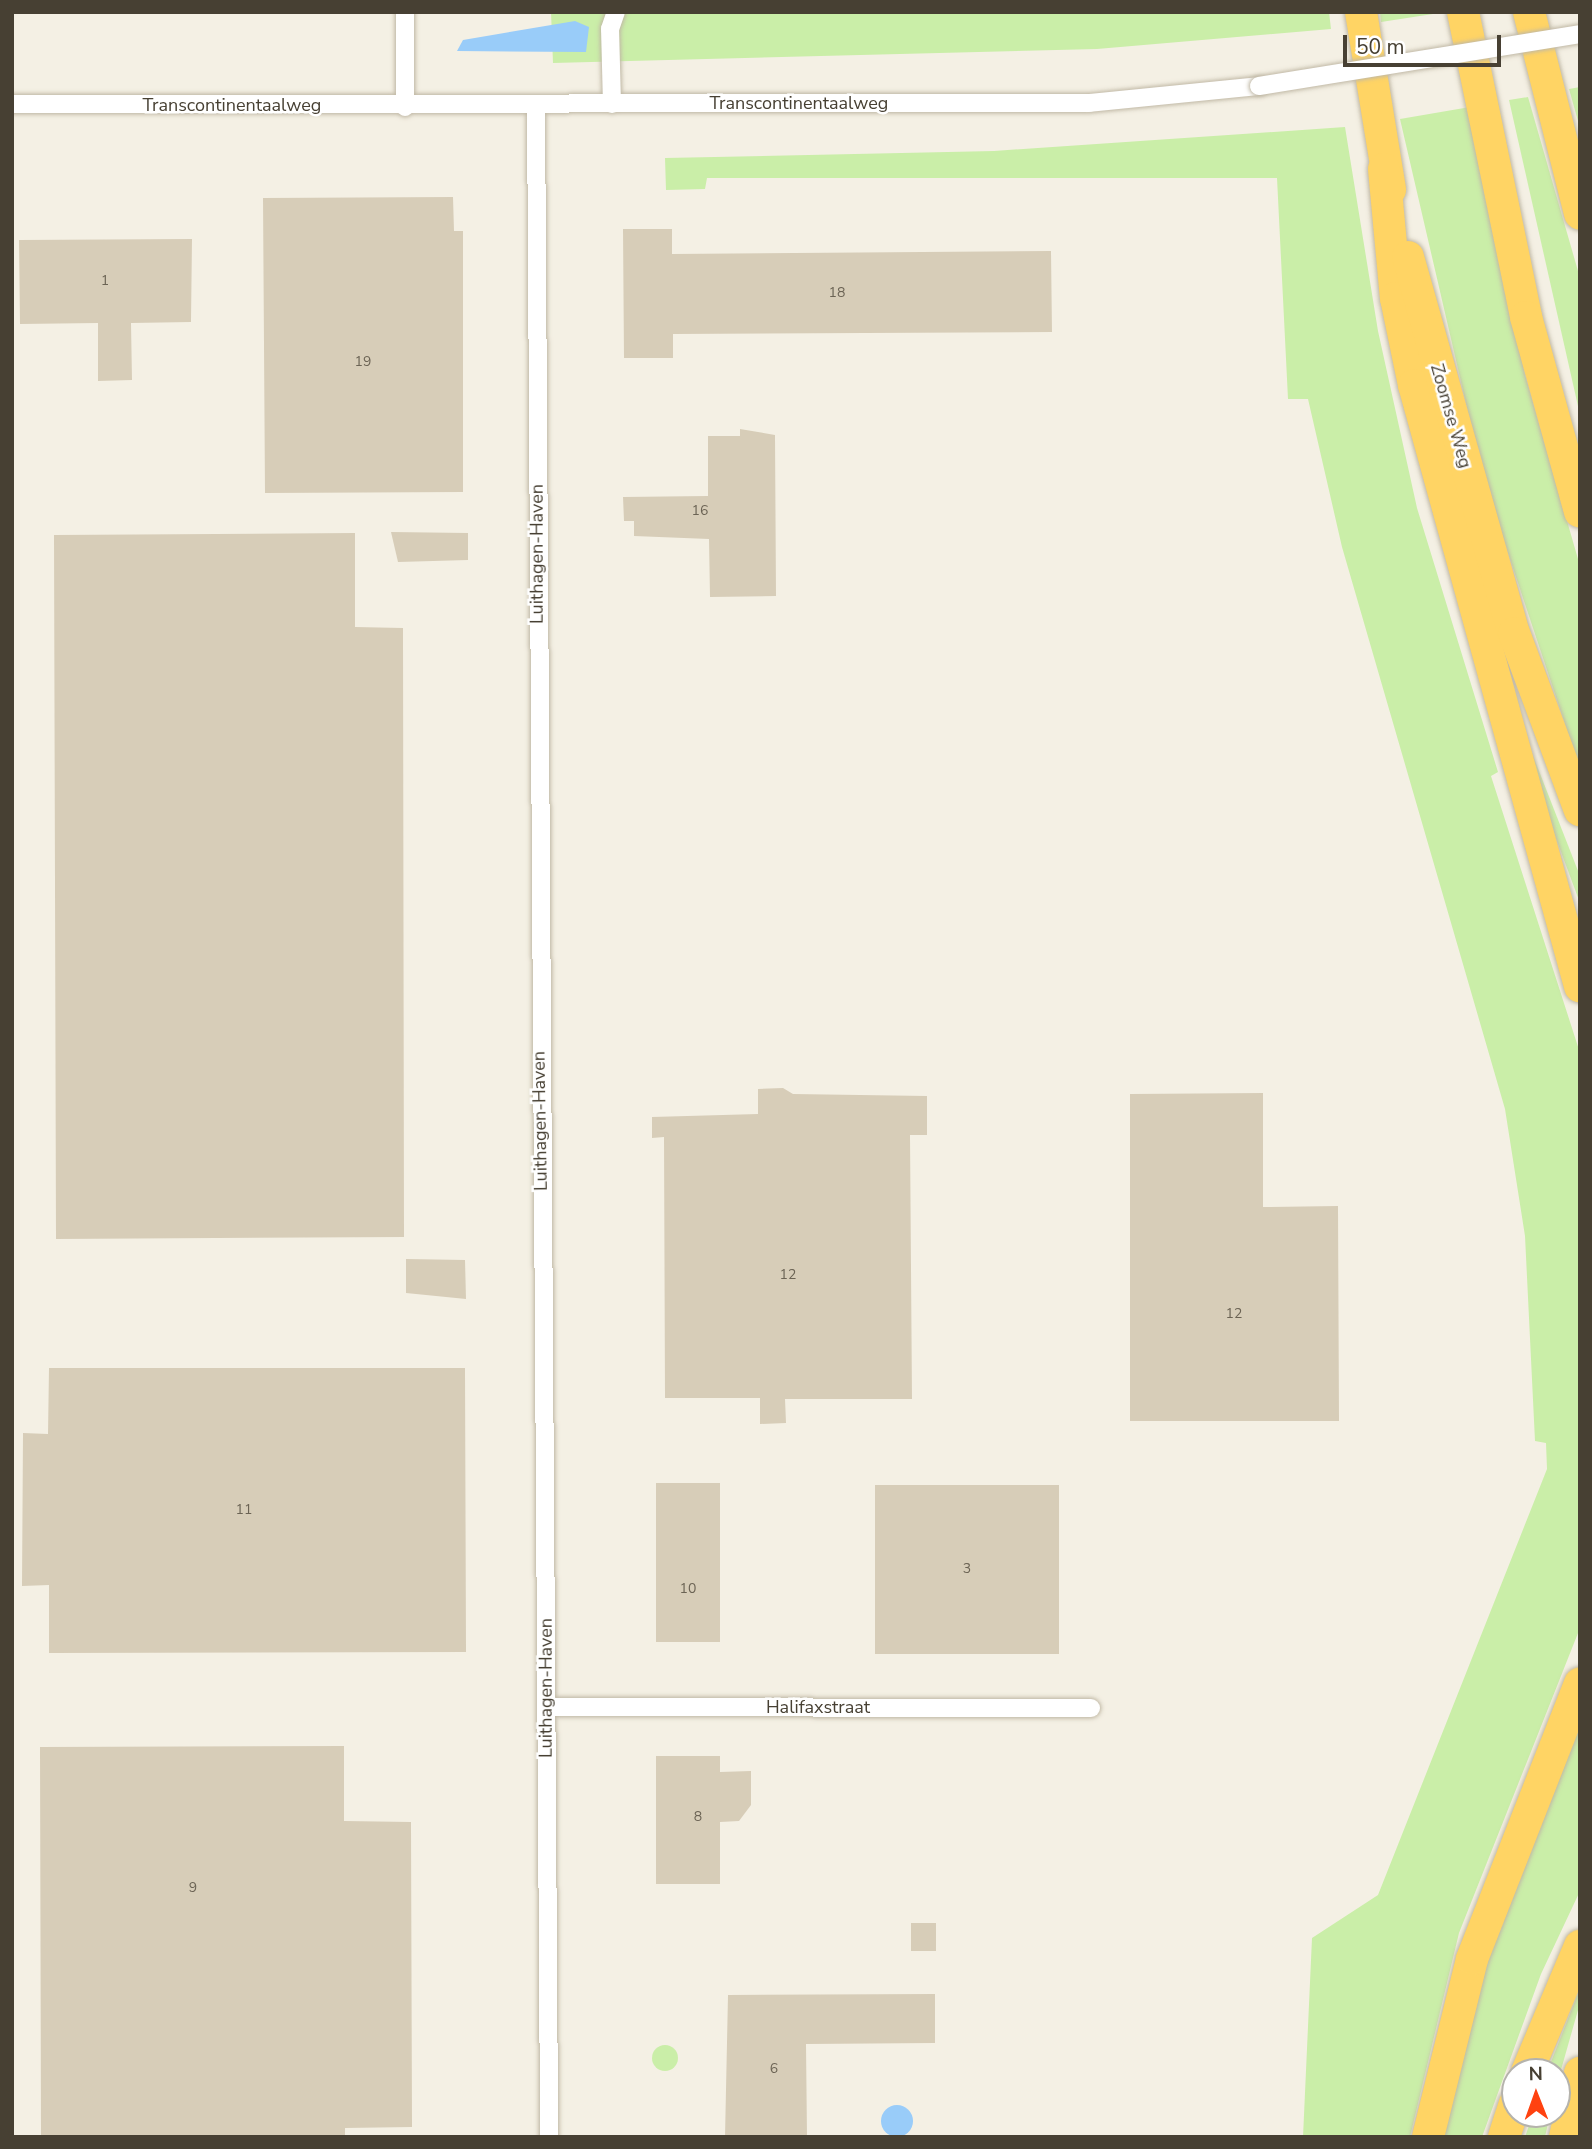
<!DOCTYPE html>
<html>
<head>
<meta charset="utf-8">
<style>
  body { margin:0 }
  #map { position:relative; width:1592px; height:2149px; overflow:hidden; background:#f4f0e4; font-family:"Nunito Sans",sans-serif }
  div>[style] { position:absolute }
  .green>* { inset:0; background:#caeea8 }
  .round { border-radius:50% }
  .water>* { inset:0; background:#99ccf9 }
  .building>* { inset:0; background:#d7cdb8; transform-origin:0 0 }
  .roads { filter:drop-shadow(0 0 2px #c1b9a6) drop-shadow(0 0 2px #c1b9a6) }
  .minor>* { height:18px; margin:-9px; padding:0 9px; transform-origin:9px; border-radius:9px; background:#fff }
  .motorway>* { height:32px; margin:-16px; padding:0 16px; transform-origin:16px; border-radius:16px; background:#ffd464 }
  .bridges { filter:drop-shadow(0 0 2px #c1b9a6) drop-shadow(0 0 2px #c1b9a6) }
  .minor-bridge>* { height:18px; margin:-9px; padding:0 9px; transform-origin:9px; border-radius:9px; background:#fff }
  span { translate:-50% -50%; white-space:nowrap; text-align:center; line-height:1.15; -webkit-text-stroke:5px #fff; paint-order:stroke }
  .number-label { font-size:14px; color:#6b6354 }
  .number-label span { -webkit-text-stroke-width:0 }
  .street-label { font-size:18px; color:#474033 }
  .frame { position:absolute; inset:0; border:14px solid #474033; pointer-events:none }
  .north { position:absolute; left:1501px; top:2058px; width:70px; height:70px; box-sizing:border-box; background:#fff; border:2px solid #b5b3ad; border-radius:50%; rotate:359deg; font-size:19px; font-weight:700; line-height:28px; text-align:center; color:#474033 }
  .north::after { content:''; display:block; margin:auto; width:24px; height:32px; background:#ff4210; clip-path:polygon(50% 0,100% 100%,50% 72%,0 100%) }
  .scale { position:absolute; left:1343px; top:35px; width:158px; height:32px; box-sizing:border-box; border:4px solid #474033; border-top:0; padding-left:9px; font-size:21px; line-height:24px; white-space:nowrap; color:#474033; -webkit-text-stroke:5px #fff; paint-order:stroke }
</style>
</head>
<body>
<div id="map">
  <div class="green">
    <i style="clip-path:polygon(551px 12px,1329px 12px,1331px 29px,1097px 49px,553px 63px)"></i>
    <i style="clip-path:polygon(1380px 12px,1446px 12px,1381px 22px)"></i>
    <i style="clip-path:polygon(1580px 87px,1580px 128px,1569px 89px)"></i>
    <i style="clip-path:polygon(1528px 97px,1580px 278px,1580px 415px,1509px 100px)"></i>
    <i style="clip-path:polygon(1470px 107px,1525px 375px,1580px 566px,1580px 769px,1484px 481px,1400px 119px)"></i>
    <i style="clip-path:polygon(1345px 127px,1378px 331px,1417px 508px,1498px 772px,1491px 776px,1580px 1053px,1580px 1628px,1459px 1933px,1410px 2137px,1303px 2137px,1312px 1938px,1378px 1895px,1547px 1469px,1546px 1443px,1535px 1441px,1525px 1236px,1505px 1109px,1342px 547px,1308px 399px,1288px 399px,1277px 178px,707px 178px,705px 189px,666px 190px,665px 158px,994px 151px)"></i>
    <i style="clip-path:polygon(1530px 748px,1580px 876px,1580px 903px,1551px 825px)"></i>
    <i style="clip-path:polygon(1580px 1717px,1580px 1891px,1541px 1974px,1482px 2137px,1439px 2137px,1465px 2017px)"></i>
    <i style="clip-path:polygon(1579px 1991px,1580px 2003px,1557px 2084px,1557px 2072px,1547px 2072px)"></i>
    <i class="round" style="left:652px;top:2045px;width:26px;height:26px"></i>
    <i style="clip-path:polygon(1533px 2114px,1550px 2114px,1545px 2137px,1525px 2137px)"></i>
  </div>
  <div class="water">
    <i style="clip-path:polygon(575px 21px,589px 27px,586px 52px,457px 51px,463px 40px)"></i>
    <i class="round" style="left:881px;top:2105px;width:32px;height:32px"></i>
  </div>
  <div class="building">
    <i style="clip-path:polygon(453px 197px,454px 231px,463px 231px,463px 492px,265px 493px,263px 198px)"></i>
    <i style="clip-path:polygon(623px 229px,672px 229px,672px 254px,1051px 251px,1052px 332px,673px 334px,673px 358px,624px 358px)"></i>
    <i style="clip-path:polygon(192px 239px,191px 322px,131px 323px,132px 380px,98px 381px,98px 323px,20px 324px,19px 240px)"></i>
    <i style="clip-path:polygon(740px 429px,775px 435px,776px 596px,710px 597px,709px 539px,634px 536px,634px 521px,624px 521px,623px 497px,708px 496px,708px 436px,740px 436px)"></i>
    <i style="clip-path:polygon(391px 532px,468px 533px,468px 560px,398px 562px)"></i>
    <i style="clip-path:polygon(355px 533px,355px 627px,403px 628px,404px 1237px,56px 1239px,54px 535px)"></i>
    <i style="clip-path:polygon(783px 1088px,793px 1094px,927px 1096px,927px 1135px,910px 1135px,912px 1399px,785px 1399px,786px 1423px,760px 1424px,760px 1398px,665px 1398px,664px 1137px,652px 1138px,652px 1117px,758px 1114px,758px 1089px)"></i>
    <i style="clip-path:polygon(1263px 1093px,1263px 1207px,1338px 1206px,1339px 1421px,1130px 1421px,1130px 1094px)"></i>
    <i style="clip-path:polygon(406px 1259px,465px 1260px,466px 1299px,406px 1293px)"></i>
    <i style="clip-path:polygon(49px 1368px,465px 1368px,466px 1652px,49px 1653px,49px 1585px,22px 1586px,23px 1433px,48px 1434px)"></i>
    <i style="left:656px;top:1483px;width:64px;height:159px"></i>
    <i style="left:875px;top:1485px;width:184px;height:169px"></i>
    <i style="clip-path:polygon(344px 1746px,344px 1821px,411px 1822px,412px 2127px,345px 2128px,345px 2137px,41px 2137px,40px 1747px)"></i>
    <i style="clip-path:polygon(656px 1756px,720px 1756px,720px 1772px,751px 1771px,751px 1805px,739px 1821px,720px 1822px,720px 1884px,656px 1884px)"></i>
    <i style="left:911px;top:1923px;width:25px;height:28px"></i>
    <i style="clip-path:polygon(935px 1994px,935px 2043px,806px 2044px,807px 2137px,725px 2137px,728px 1995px)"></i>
  </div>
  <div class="roads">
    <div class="minor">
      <i style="left:405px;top:12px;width:95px;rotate:90deg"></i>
      <i style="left:12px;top:104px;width:1077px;rotate:-0.05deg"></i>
      <i style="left:1089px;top:103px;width:171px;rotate:-5.7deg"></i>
      <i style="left:612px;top:104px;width:75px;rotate:-91.5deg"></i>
      <i style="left:610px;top:29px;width:18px;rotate:-71deg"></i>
      <i style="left:536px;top:105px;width:2032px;rotate:89.63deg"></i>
      <i style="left:546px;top:1707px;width:545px;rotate:0.11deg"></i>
    </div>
    <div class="motorway">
      <i style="left:1361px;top:12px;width:180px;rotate:80.7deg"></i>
      <i style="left:1463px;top:12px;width:311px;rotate:78.3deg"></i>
      <i style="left:1526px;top:317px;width:202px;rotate:74.5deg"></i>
      <i style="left:1529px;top:12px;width:208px;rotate:75.8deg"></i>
      <i style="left:1384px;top:169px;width:130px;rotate:84.7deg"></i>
      <i style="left:1396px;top:298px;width:89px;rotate:78.3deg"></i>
      <i style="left:1414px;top:385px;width:624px;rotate:74.56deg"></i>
      <i style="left:1408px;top:257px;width:391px;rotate:74.3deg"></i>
      <i style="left:1514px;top:633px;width:189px;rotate:69.6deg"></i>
      <i style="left:1527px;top:2072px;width:137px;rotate:-67.2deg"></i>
      <i style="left:1428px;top:2137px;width:183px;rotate:-76.1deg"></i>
      <i style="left:1472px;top:1959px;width:296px;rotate:-68.6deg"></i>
      <i style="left:1504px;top:2137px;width:35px;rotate:-72deg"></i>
      <i style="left:1565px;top:2137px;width:66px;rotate:-76.8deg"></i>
    </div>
  </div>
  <div class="bridges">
    <div class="minor-bridge">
      <i style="left:1259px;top:86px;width:325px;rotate:-9.2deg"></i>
    </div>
  </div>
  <div class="number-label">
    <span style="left:105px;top:281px">1</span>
    <span style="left:837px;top:293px">18</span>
    <span style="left:363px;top:362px">19</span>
    <span style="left:700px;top:511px">16</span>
    <span style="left:788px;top:1275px">12</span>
    <span style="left:1234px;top:1314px">12</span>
    <span style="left:244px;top:1510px">11</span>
    <span style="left:967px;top:1569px">3</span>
    <span style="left:688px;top:1589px">10</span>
    <span style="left:698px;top:1817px">8</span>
    <span style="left:193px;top:1888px">9</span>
    <span style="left:774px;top:2069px">6</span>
  </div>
  <div class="street-label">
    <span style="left:799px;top:103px">Transcontinentaalweg</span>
    <span style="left:232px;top:105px">Transcontinentaalweg</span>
    <span style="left:1451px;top:416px;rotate:74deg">Zoomse Weg</span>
    <span style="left:537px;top:554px;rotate:-90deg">Luithagen-Haven</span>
    <span style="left:540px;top:1121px;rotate:-91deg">Luithagen-Haven</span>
    <span style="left:546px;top:1688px;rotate:-90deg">Luithagen-Haven</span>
    <span style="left:818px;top:1707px">Halifaxstraat</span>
  </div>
  <div class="frame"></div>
  <div class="north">N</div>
  <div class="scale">50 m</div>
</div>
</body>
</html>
